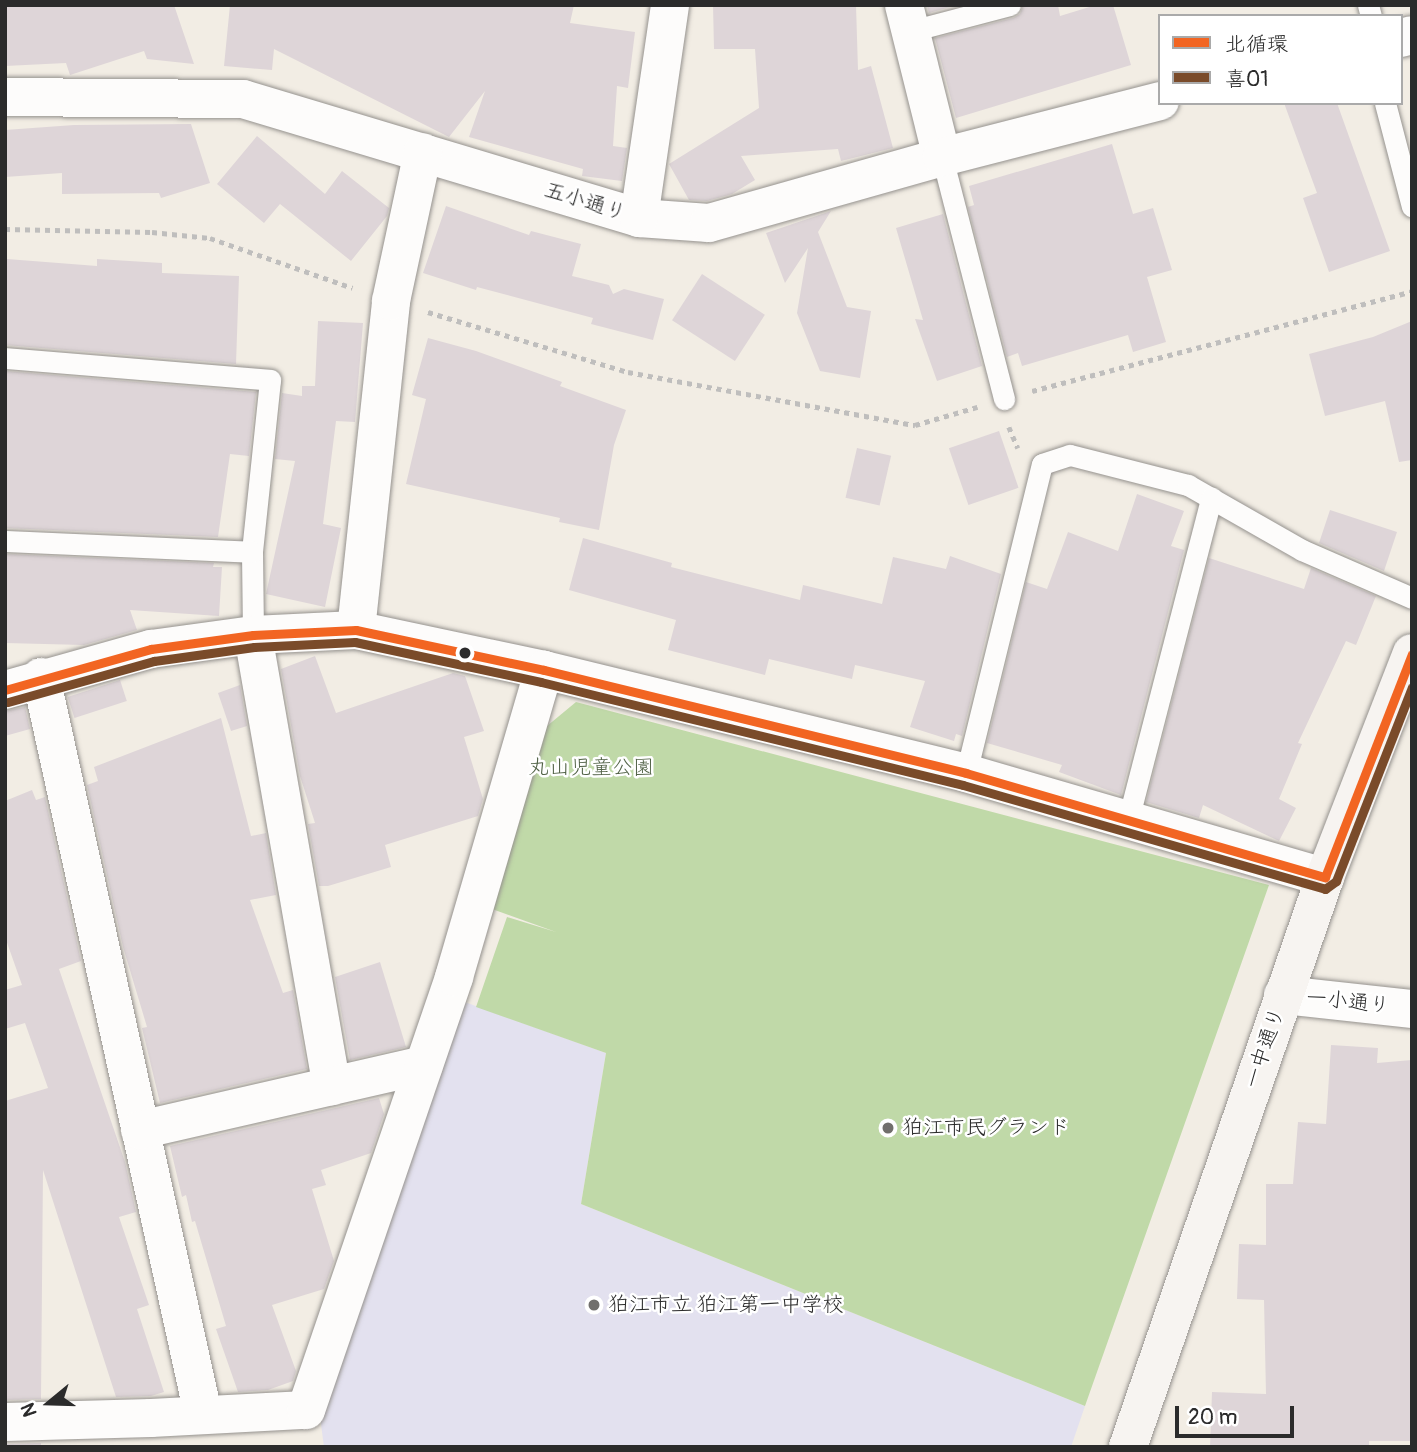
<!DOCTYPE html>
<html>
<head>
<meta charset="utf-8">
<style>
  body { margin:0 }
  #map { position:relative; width:1417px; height:1452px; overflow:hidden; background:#f2ede4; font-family:Pangolin,"Klee One",sans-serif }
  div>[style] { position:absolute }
  .built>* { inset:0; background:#e3e1ef }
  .green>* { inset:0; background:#c0d9a8 }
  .building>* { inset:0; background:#ded5d8; transform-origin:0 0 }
  .path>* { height:4.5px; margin-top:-2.25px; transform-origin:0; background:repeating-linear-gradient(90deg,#bfbebd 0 5px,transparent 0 10px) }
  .roads { filter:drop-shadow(0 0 2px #95928e) drop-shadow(0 0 2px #95928e) }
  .lane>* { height:21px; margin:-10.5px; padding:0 10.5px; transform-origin:10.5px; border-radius:10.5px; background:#fdfcfb }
  .street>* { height:38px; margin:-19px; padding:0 19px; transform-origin:19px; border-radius:19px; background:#fdfcfb }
  .secondary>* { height:38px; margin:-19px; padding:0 19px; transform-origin:19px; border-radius:19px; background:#f7f4f1 }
  .bus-1>* { height:9px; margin:-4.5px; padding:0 4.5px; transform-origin:4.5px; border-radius:4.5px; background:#f26522 }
  .bus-2>* { height:9px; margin:-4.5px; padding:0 4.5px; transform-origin:4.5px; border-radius:4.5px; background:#7a4b2a }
  .dots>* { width:19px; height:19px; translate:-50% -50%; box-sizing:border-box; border:4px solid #fff; border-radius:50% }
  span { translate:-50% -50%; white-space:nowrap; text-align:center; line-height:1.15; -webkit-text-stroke:5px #fff; paint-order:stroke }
  .street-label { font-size:21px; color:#2b2b2b }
  .park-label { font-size:21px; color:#516246 }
  .poi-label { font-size:21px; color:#2b2b2b }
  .left { translate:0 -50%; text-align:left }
  .frame { position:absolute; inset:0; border:7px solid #2b2b2b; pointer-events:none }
  .legend { position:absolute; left:1158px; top:14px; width:245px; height:91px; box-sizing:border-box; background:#fff; border:2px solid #aaa; margin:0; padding:9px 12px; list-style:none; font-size:21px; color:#2b2b2b }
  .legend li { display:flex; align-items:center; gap:14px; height:35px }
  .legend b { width:35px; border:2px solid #aaa }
  .north { position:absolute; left:14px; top:1368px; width:70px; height:70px; -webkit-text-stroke:5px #fff; paint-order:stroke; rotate:251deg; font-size:19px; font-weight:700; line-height:28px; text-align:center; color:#2b2b2b }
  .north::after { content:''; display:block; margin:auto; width:24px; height:32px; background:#2b2b2b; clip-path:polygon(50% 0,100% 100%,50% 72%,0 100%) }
  .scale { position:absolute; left:1175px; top:1406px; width:119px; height:32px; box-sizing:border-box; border:4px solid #2b2b2b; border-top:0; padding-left:9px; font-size:21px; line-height:24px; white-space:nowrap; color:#2b2b2b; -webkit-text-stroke:5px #fff; paint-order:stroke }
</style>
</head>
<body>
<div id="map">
  <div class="built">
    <i style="clip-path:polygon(448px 996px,606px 1053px,581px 1204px,1085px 1406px,1071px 1447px,324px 1447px,320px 1417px)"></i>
  </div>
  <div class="green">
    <i style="clip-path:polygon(576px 702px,1269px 885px,1085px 1406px,581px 1204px,606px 1053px,476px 1007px,507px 917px,556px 932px,492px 909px,541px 731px)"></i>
  </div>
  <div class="building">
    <i style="clip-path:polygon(5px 5px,174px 5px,194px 64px,147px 59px,144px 51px,70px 75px,66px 63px,5px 66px)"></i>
    <i style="clip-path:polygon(230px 5px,574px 5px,570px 23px,635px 32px,628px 88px,617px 86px,613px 146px,627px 148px,622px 181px,582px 176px,583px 169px,469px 137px,485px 91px,449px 137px,274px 49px,272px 70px,224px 66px)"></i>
    <i style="clip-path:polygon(713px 5px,856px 5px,858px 70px,871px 66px,893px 148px,841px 161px,838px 149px,741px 156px,755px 180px,732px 194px,707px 201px,689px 200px,669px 164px,759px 108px,755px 49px,714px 49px)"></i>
    <i style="clip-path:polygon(927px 5px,957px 5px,929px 13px)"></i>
    <i style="clip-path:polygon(1023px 5px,1058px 5px,1060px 16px,1096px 5px,1113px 5px,1131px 65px,956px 118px,935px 38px,1013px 18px,1020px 14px)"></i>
    <i style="clip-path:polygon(1284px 103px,1337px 103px,1390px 251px,1329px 272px,1303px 198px,1317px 193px)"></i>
    <i style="clip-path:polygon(191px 124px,210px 183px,161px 198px,159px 193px,62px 194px,62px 173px,5px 177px,5px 130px,74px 125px)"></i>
    <i style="clip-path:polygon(257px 136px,325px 194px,342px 171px,389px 208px,387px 216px,351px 261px,280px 204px,264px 223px,217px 184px)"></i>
    <i style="clip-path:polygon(1112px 144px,1133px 214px,1153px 208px,1172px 270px,1147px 277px,1166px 342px,1133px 352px,1128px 335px,1022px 366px,1018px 353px,1007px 357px,968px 207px,974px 205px,969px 186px)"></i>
    <i style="clip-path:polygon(446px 206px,529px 235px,531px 231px,581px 244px,572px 276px,609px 285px,613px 294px,624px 289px,664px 299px,653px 340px,591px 324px,593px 318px,477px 287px,476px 290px,423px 273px)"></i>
    <i style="clip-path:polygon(831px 211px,818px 232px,847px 307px,871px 311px,860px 378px,820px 371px,797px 313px,808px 248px,785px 283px,766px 233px)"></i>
    <i style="clip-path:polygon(943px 214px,982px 366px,937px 381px,915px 319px,923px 320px,896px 228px)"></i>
    <i style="clip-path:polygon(7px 259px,97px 266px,97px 259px,162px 263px,162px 273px,239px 276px,236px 364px,5px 345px)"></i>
    <i style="left:702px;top:274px;width:75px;height:55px;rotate:33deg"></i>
    <i style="clip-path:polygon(318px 321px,363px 323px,355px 422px,336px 421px,323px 524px,341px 528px,325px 607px,266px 594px,295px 461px,275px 459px,282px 393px,302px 396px,302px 386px,315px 386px)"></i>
    <i style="clip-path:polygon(1412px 321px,1412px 460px,1399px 462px,1385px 401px,1325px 416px,1309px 354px,1373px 337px)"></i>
    <i style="clip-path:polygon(428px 338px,476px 351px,562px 382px,560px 386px,626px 410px,614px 445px,599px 530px,559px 522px,560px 518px,406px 484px,426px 399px,412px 395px)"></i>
    <i style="clip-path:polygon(5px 371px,256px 392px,249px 456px,230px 454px,218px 537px,5px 528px)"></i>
    <i style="left:999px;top:431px;width:60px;height:53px;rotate:71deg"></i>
    <i style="left:857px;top:448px;width:35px;height:51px;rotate:13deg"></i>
    <i style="clip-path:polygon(1137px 494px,1184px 511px,1171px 546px,1184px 550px,1121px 795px,1059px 772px,1062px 765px,987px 743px,1026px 582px,1047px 589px,1068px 532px,1118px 551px)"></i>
    <i style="clip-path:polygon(1330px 510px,1397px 532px,1384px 571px,1319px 543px)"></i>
    <i style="clip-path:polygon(583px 538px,672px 563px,671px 567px,800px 600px,803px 585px,882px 604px,893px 557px,946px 569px,950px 556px,1001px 574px,962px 736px,956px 734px,954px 741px,910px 727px,925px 681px,855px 665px,852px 679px,769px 659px,765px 675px,668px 650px,676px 620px,569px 590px)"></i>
    <i style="clip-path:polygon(5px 554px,214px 563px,213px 567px,222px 567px,219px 616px,130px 610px,137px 630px,84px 645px,5px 643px)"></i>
    <i style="clip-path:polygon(1209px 558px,1304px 589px,1311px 568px,1376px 596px,1356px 645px,1346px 641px,1298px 743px,1302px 744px,1279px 799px,1296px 808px,1279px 841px,1203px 805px,1199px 818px,1146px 802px)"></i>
    <i style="clip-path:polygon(315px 656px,336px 713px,453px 673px,465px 676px,484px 731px,464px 737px,483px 799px,478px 816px,385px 845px,391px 867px,328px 886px,319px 886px,308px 824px,315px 823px,300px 776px,281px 669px)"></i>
    <i style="left:120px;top:680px;width:22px;height:55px;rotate:72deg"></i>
    <i style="clip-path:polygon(240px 685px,247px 726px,231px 731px,218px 693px)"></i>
    <i style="clip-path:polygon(25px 707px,30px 729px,5px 736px,5px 711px)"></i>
    <i style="clip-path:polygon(221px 718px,251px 836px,266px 833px,276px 895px,250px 900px,283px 993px,293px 990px,307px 1069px,160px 1103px,142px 1028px,147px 1027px,123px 947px,87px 785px,98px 781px,94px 767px)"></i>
    <i style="clip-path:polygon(32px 790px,36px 800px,45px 797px,81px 961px,59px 969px,125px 1162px,136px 1212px,119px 1217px,149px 1305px,137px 1309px,164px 1392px,151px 1396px,116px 1397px,43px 1170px,41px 1399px,5px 1400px,5px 1101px,48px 1088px,25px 1023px,5px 1029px,5px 990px,22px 985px,5px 937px,5px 801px)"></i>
    <i style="clip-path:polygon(380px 962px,406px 1047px,350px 1060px,335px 977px)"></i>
    <i style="clip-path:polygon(1331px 1045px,1378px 1048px,1377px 1063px,1412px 1060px,1412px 1441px,1369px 1441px,1369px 1447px,1210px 1447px,1212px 1392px,1266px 1394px,1264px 1300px,1237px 1299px,1239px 1244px,1266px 1245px,1266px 1184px,1293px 1184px,1298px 1122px,1326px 1124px)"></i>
    <i style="clip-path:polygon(379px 1098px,384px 1114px,371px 1153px,321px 1170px,326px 1185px,312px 1189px,334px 1261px,324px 1289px,272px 1305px,296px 1371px,293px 1381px,268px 1390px,238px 1392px,216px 1329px,226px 1326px,195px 1221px,192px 1222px,186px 1195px,182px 1197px,170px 1146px)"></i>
    <i style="clip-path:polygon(41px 1443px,41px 1447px,5px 1447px,5px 1444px)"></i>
  </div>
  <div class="path">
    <i style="left:5px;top:229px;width:147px;rotate:1.2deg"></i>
    <i style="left:152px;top:232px;width:58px;rotate:5.9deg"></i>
    <i style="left:210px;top:238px;width:151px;rotate:19.3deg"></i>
    <i style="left:428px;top:312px;width:209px;rotate:16.7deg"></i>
    <i style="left:628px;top:372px;width:292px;rotate:10.5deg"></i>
    <i style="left:915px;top:425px;width:65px;rotate:-16.2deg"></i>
    <i style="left:1032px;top:391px;width:393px;rotate:-14.7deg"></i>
    <i style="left:1009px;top:427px;width:23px;rotate:67deg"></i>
  </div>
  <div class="roads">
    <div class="lane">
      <i style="left:1368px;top:5px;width:11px;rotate:75deg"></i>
      <i style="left:911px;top:31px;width:102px;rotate:-14.7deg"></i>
      <i style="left:1385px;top:103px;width:107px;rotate:75.4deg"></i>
      <i style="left:942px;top:157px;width:250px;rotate:75.6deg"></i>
      <i style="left:5px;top:358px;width:266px;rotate:4.7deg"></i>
      <i style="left:270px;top:380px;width:173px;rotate:96deg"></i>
      <i style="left:252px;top:552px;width:83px;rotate:89.3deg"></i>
      <i style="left:5px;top:541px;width:247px;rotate:2.5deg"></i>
      <i style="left:966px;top:773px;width:318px;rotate:-76.2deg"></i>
      <i style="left:1042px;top:464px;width:29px;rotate:-18deg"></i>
      <i style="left:1070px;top:455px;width:122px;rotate:14.3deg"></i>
      <i style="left:1188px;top:485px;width:131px;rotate:29.7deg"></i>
      <i style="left:1302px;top:550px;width:120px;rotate:23.6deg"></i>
      <i style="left:1128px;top:820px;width:333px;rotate:-75.5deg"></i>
    </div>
    <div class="street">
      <i style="left:904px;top:5px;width:157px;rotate:76deg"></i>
      <i style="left:1401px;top:38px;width:11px;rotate:-15deg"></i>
      <i style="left:5px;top:97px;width:238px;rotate:0.5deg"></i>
      <i style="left:243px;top:99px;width:413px;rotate:16.7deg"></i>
      <i style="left:639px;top:218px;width:70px;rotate:4.1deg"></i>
      <i style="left:709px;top:223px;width:242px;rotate:-15.8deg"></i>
      <i style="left:942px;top:157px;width:225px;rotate:-14.4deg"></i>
      <i style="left:639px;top:218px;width:215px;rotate:-81.7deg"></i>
      <i style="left:356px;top:630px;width:331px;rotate:-83.9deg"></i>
      <i style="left:391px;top:301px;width:152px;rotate:-77.9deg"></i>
      <i style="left:253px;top:635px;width:458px;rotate:80.1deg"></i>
      <i style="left:41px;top:677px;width:755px;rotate:77.6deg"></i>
      <i style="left:5px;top:690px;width:152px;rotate:-15.7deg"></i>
      <i style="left:151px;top:649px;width:103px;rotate:-7.8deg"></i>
      <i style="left:253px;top:635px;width:103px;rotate:-2.8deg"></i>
      <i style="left:356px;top:630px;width:192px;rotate:12deg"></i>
      <i style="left:544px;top:670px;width:434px;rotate:13.7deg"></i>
      <i style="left:966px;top:773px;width:374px;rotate:16.2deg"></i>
      <i style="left:1283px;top:995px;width:130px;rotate:6.2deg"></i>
      <i style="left:140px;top:1130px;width:291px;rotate:-12.9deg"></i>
      <i style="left:5px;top:1422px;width:146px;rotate:-1.6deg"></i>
      <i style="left:151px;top:1418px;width:155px;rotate:-3deg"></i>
      <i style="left:306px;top:1410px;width:458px;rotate:-71.1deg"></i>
      <i style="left:454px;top:977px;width:320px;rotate:-73.7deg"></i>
    </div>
    <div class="secondary">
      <i style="left:1128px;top:1447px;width:603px;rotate:-70.93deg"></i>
      <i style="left:1325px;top:877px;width:240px;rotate:-68.8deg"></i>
    </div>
  </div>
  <div class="bus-1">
    <i style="left:5px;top:690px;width:152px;rotate:-15.7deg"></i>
    <i style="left:151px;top:649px;width:103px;rotate:-7.8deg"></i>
    <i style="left:253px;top:635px;width:103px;rotate:-2.8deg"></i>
    <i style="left:356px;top:630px;width:192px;rotate:12deg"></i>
    <i style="left:544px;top:670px;width:434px;rotate:13.7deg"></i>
    <i style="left:966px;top:773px;width:374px;rotate:16.2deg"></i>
    <i style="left:1325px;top:877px;width:239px;rotate:-68.7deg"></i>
  </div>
  <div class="bus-2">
    <i style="left:8px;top:702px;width:152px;rotate:-15.7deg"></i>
    <i style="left:154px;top:661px;width:101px;rotate:-8deg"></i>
    <i style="left:254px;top:647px;width:101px;rotate:-2.8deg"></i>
    <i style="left:355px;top:642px;width:190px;rotate:12.1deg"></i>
    <i style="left:541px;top:682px;width:434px;rotate:13.7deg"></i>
    <i style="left:963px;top:785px;width:377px;rotate:16deg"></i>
    <i style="left:1325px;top:889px;width:14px;rotate:-36deg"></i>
    <i style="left:1336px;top:881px;width:208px;rotate:-68.6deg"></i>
  </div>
  <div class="dots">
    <i style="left:465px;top:653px;background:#2b2b2b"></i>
    <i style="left:888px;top:1128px;background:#716f6c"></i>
    <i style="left:594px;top:1305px;background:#716f6c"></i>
  </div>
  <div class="street-label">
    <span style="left:585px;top:202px;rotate:17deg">五小通り</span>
    <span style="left:1348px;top:1002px;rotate:6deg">一小通り</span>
    <span style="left:1265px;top:1048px;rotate:-71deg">一中通り</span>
  </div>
  <div class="park-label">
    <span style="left:591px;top:768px">丸山児童公園</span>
  </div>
  <div class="poi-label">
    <span class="left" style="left:902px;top:1128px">狛江市民グランド</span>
    <span class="left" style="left:608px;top:1305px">狛江市立 狛江第一中学校</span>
  </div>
  <div class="frame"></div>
  <ul class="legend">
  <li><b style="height:9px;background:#f26522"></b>北循環</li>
  <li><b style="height:9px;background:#7a4b2a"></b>喜01</li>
  </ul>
  <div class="north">N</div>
  <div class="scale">20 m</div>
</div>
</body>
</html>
